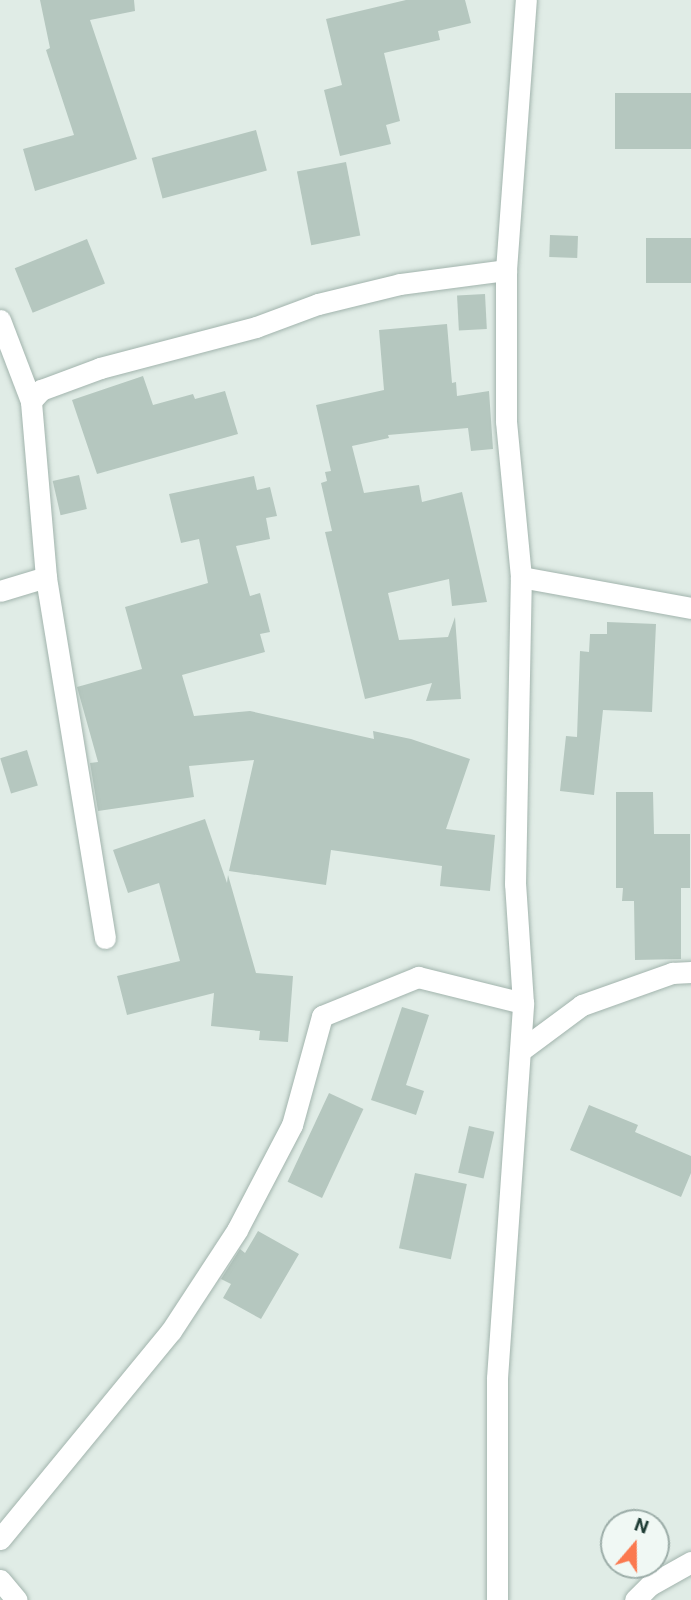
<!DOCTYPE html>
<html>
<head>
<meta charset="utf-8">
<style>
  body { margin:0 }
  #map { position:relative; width:691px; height:1600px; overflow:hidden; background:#e0ece6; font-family:Roboto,sans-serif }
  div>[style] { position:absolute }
  .building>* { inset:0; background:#b5c7bf; transform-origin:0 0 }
  .roads { filter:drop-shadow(0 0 2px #a2b4ad) drop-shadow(0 0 2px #a2b4ad) }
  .minor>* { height:21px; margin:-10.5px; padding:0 10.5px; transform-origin:10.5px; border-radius:10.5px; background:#fff }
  span { translate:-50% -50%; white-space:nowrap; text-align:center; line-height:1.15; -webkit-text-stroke:5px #f0f8f4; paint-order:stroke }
  .north { position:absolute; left:600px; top:1509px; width:70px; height:70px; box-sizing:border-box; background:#f0f8f4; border:2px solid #9cada8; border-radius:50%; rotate:20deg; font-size:19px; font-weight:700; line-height:28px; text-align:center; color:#1f3d35 }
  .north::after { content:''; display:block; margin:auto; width:24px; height:32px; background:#fb794f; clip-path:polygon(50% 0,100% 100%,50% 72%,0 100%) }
</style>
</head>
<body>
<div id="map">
  <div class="building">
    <i style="clip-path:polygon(40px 0,134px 0,135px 11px,90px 20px,137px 159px,35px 191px,23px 149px,74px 135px,46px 50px,50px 48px)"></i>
    <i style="clip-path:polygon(406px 0,465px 0,471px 23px,438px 31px,440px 40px,384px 53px,400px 121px,386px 125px,391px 144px,340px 156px,324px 90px,342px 85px,326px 19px)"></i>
    <i style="left:691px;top:93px;width:56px;height:76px;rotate:90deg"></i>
    <i style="left:256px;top:130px;width:42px;height:108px;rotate:75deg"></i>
    <i style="left:346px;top:162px;width:75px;height:50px;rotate:79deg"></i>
    <i style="left:550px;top:235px;width:28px;height:22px;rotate:2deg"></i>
    <i style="left:691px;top:238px;width:45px;height:45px;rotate:90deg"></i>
    <i style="left:87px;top:239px;width:48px;height:78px;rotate:68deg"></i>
    <i style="left:485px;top:294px;width:35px;height:28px;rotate:87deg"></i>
    <i style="clip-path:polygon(447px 324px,452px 383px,456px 382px,457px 396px,489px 391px,493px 449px,471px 451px,468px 428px,388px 435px,389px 438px,352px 446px,364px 493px,419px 485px,422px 502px,462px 492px,487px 602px,452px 606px,449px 579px,388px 593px,399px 640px,448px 637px,455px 617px,461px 699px,426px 701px,432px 683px,365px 699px,325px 532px,332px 531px,321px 483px,327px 481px,325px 472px,331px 471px,316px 405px,384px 390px,379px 330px)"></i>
    <i style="clip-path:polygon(143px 376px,153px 405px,193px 394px,195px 399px,225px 391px,238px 434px,97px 474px,72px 400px)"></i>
    <i style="left:79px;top:475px;width:35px;height:27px;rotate:77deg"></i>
    <i style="clip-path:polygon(254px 476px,257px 490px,270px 487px,277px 516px,266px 518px,270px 539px,236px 546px,250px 596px,260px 593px,270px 632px,260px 634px,265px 652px,182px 675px,194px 716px,250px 711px,374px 739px,373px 731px,411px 739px,470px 759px,446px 829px,495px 835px,490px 891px,440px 886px,442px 866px,331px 850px,326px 885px,229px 871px,254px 760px,189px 766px,194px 797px,98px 811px,90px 763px,98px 762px,77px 687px,142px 669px,125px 607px,208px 583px,199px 539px,181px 543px,169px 494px)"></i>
    <i style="clip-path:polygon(607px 622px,656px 624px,652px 712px,603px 710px,594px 795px,560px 791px,566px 736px,577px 737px,580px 651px,589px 652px,590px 634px,607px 634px)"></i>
    <i style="left:27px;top:750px;width:37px;height:28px;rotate:73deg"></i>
    <i style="clip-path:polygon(616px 792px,653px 792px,654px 834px,690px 834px,690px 888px,681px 888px,681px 959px,635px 960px,634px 901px,622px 901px,623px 888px,616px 888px)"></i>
    <i style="clip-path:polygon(205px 819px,227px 883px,228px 875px,256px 973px,293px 976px,288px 1042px,259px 1040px,260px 1031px,211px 1026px,214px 993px,127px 1015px,117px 976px,180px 961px,159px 883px,128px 893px,113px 850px)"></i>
    <i style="clip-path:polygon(402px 1007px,429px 1015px,406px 1085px,424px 1091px,416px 1115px,371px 1100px)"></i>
    <i style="left:329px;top:1093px;width:38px;height:98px;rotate:25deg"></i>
    <i style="clip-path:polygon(589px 1105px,638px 1125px,635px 1132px,691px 1156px,691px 1173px,681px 1197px,570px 1150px)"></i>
    <i style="left:469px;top:1126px;width:26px;height:48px;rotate:13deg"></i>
    <i style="left:415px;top:1173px;width:53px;height:77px;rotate:12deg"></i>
    <i style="clip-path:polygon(258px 1231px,299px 1254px,261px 1319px,223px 1298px,231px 1284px,221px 1279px,240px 1249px,245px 1253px)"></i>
  </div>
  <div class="roads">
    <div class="minor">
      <i style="left:0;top:320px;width:87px;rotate:69.1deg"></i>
      <i style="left:521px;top:577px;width:173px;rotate:10.3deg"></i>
      <i style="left:0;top:591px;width:48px;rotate:-16.9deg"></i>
      <i style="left:105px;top:938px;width:366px;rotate:-99.3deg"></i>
      <i style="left:46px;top:577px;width:177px;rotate:-94.9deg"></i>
      <i style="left:31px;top:401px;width:15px;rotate:-48deg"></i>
      <i style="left:41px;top:390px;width:63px;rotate:-20.4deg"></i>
      <i style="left:100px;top:368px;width:161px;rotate:-14.7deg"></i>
      <i style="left:256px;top:327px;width:66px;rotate:-20.4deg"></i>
      <i style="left:318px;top:304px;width:84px;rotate:-13.7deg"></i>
      <i style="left:400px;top:284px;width:107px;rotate:-7.5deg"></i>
      <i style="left:520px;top:1051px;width:77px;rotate:-36.6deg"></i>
      <i style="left:582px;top:1005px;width:96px;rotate:-19.6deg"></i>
      <i style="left:672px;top:973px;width:19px;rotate:-3deg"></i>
      <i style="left:0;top:1539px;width:269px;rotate:-50.6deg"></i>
      <i style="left:171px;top:1331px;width:121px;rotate:-56.8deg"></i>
      <i style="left:237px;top:1230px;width:119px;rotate:-62.4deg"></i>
      <i style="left:292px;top:1125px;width:113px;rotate:-74.6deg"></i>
      <i style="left:322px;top:1016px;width:104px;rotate:-22.1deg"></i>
      <i style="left:418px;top:977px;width:108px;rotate:13.9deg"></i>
      <i style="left:0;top:1580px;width:26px;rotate:50deg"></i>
      <i style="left:497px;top:1600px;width:222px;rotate:-90deg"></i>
      <i style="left:497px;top:1378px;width:376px;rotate:-86deg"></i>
      <i style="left:523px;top:1003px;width:119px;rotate:-93.8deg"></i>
      <i style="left:515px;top:884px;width:307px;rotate:-88.9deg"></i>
      <i style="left:521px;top:577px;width:157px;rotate:-95.5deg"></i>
      <i style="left:506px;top:421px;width:151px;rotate:-90deg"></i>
      <i style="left:506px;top:270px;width:271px;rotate:-85.8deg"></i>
      <i style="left:635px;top:1600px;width:21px;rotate:-45deg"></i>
      <i style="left:650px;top:1585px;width:47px;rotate:-29.3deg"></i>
    </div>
  </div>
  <div class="north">N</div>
</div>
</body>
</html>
